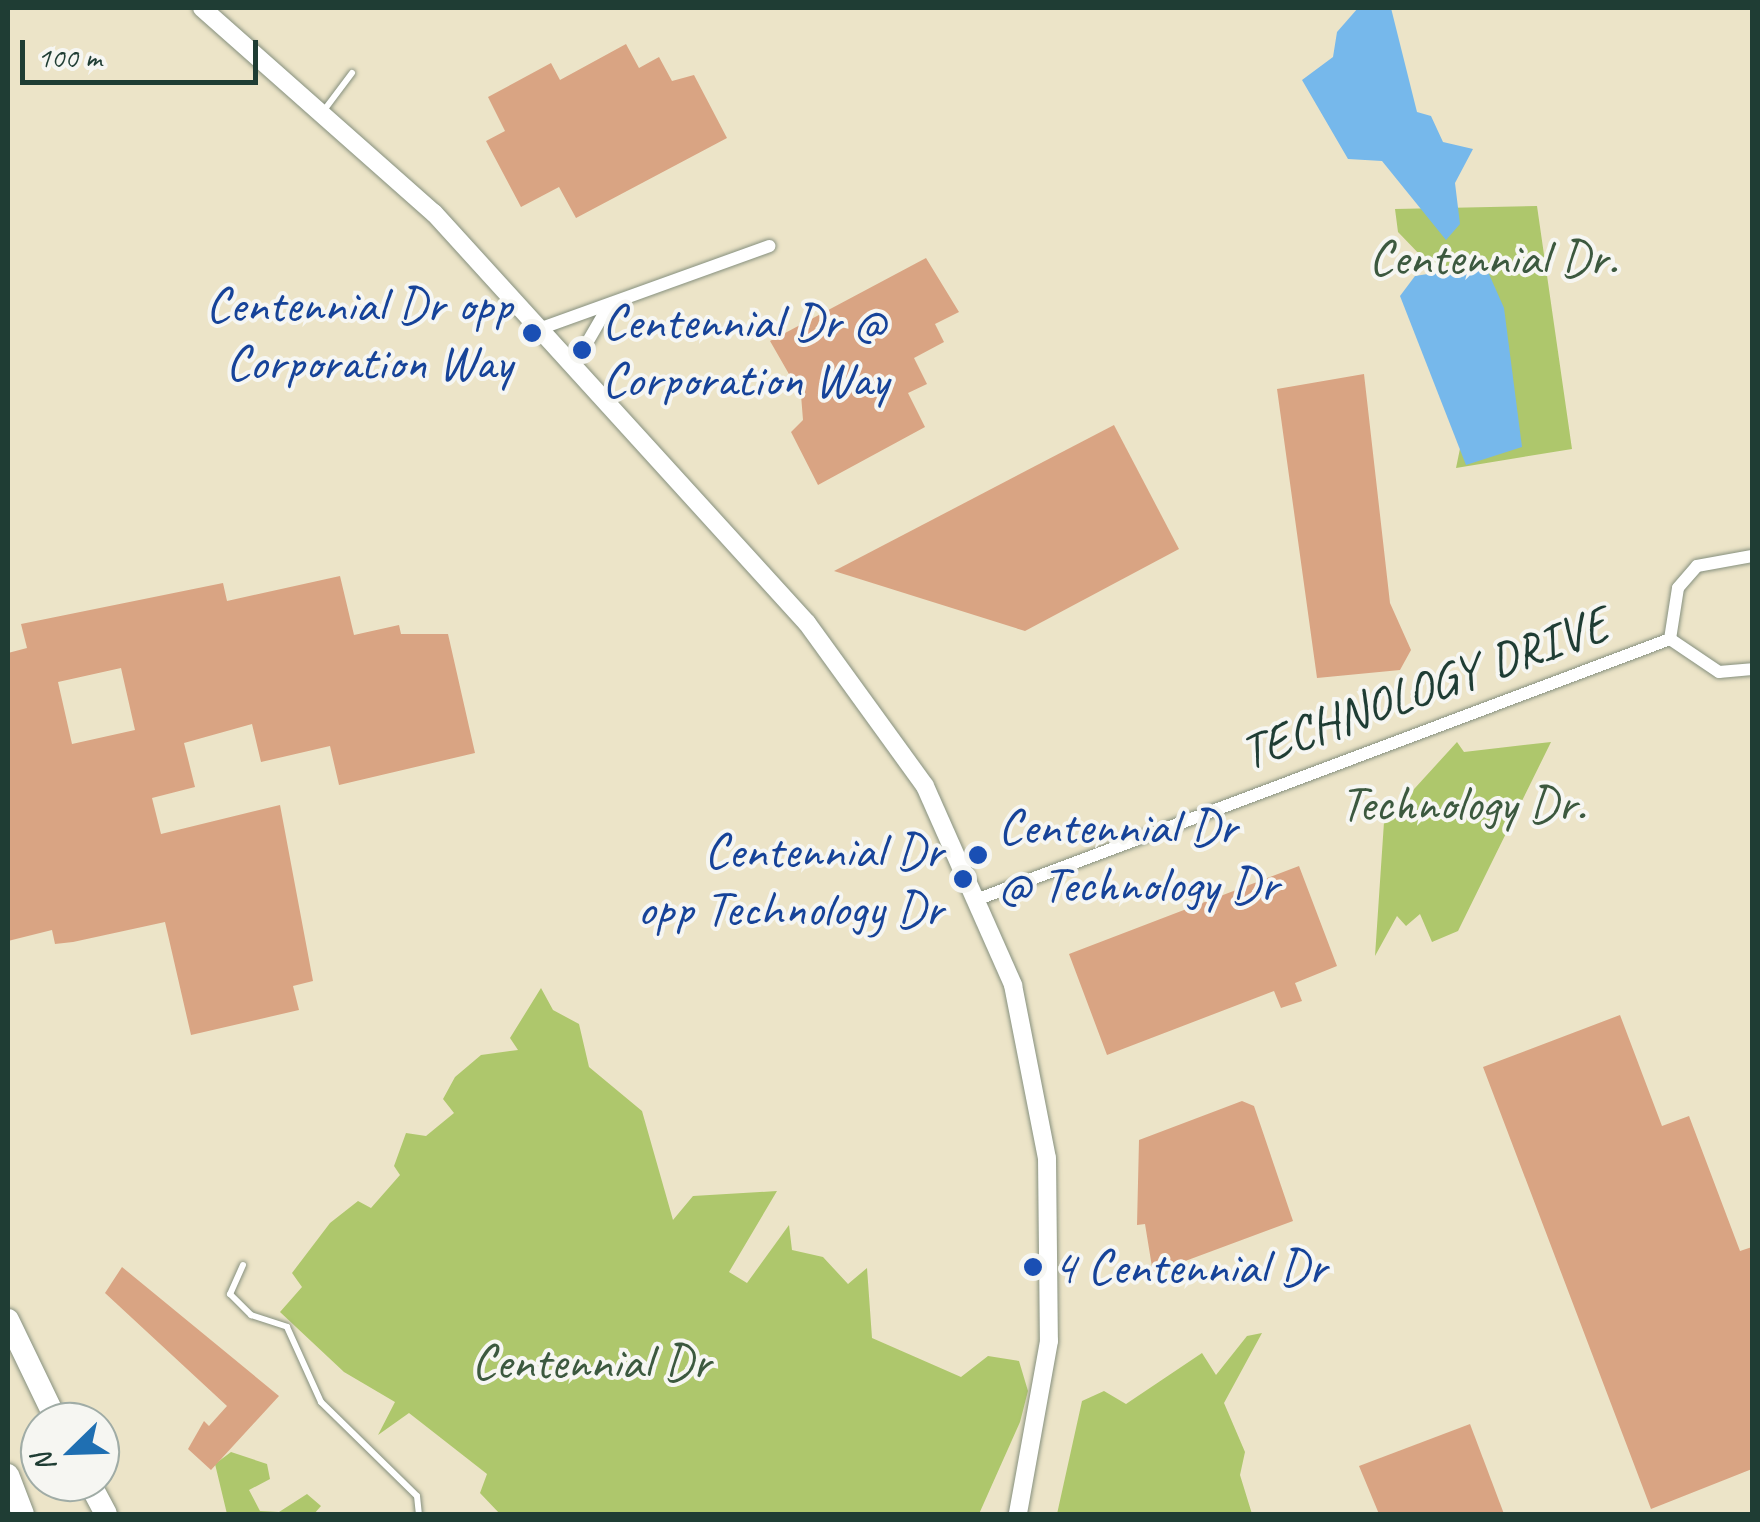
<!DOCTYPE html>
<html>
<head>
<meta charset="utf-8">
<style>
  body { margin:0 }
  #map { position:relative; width:1760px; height:1522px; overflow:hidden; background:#ece4c8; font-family:Caveat,sans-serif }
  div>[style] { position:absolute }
  .green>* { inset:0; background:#aec76c }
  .water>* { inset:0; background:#76b8eb }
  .building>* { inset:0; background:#d9a483 }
  .roads { filter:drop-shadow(0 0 2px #86907e) drop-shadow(0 0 2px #86907e) }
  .lane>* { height:6px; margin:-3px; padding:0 3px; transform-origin:3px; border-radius:3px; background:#fff }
  .street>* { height:12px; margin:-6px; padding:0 6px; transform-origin:6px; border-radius:6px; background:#fff }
  .secondary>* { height:18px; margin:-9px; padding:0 9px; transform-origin:9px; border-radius:9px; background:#fff }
  .highway>* { height:22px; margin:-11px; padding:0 11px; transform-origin:11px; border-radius:11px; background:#fff }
  .dots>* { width:28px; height:28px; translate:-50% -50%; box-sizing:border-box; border:5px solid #f6f6f2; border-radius:50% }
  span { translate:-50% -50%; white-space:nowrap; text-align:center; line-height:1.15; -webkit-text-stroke:8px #f6f6f2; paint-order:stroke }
  .park-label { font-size:50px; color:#3c593f }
  .transit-label { font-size:50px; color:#164399 }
  .right { translate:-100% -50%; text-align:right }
  .left { translate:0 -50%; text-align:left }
  .street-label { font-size:50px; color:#1f3d34 }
  .frame { position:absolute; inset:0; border:10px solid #1f3d34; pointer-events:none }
  .north { position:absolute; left:20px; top:1402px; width:100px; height:100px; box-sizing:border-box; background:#f6f6f2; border:2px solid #a0aca6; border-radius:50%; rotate:247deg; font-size:28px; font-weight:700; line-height:40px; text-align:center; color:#1f3d34 }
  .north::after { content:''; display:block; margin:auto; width:35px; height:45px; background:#1f6fb2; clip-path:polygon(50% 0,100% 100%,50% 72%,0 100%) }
  .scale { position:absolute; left:20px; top:40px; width:238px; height:45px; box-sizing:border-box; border:5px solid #1f3d34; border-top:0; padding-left:12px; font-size:30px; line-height:35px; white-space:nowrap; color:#1f3d34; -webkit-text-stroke:8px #f6f6f2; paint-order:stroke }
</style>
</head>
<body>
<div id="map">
  <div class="green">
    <i style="clip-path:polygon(1537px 206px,1572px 449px,1456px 468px,1463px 434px,1450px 286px,1398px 232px,1395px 209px)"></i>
    <i style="clip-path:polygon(1457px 742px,1464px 752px,1551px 742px,1458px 931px,1432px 942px,1420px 914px,1406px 926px,1397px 916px,1375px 956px,1384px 822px)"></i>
    <i style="clip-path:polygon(541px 988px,553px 1010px,579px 1024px,589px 1067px,642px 1111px,673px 1220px,693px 1196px,777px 1191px,729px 1272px,747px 1283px,789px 1225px,792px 1250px,823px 1257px,848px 1284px,867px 1268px,872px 1338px,961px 1377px,988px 1356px,1019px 1361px,1028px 1391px,1020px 1422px,979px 1514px,500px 1514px,480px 1493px,487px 1474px,409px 1413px,378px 1435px,395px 1402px,344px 1372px,280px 1312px,302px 1287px,292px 1273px,330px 1223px,358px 1201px,371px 1208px,400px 1175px,394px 1166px,406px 1133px,426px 1136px,454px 1113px,443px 1099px,455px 1077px,481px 1055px,518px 1050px,510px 1038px)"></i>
    <i style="clip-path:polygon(1262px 1333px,1224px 1403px,1245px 1452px,1240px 1475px,1252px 1514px,1057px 1514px,1082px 1401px,1104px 1391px,1126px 1404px,1202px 1353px,1216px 1375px,1247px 1336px)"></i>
    <i style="clip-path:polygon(231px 1452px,267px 1464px,270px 1479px,249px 1490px,260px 1511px,279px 1512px,307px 1494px,321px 1506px,314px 1514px,227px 1514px,215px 1464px)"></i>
  </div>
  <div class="water">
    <i style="clip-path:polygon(1358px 8px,1391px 8px,1417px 112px,1431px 116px,1443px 142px,1473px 149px,1455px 183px,1460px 224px,1446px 240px,1382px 161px,1348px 159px,1302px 80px,1333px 57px,1337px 32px)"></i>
    <i style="clip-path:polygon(1485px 265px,1504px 308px,1522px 447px,1466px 465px,1400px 296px,1415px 276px)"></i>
  </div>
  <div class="building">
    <i style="clip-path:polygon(626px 44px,639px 68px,659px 57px,672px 81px,694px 75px,727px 138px,576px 218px,559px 187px,521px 207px,486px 141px,505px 131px,488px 97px,551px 63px,560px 80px)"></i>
    <i style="clip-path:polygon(926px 258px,959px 312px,935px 324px,944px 342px,914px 358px,927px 384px,908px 393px,925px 427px,818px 485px,791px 432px,803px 420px,801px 395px,770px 341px)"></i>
    <i style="clip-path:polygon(1364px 374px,1390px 603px,1411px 650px,1400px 670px,1317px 678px,1277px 389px)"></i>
    <i style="clip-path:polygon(1114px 425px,1179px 549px,1025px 631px,834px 571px)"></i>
    <i style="clip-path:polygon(evenodd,340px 576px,354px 635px,399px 625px,401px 634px,448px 634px,475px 753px,339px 785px,330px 746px,261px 762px,252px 724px,184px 743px,195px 787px,152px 798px,161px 834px,280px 805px,313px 981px,293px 986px,299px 1010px,191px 1035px,165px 922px,73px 942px,55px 944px,52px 930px,8px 941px,8px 653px,27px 648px,21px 624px,223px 583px,227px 601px,340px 576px,121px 668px,135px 730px,72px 744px,58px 682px,121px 668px)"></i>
    <i style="clip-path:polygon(1299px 866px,1337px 966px,1295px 983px,1302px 1001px,1281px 1008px,1274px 991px,1107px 1055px,1069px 954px)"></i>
    <i style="clip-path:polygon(1620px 1015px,1662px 1126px,1689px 1116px,1740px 1251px,1752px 1247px,1752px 1469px,1651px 1509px,1483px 1067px)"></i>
    <i style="clip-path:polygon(1242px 1101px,1254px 1106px,1293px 1221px,1153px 1273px,1145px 1224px,1137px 1225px,1139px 1140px)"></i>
    <i style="clip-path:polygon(122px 1267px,279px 1396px,211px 1470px,188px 1449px,204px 1421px,209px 1426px,227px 1406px,105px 1293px)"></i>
    <i style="clip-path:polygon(1470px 1424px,1504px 1514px,1379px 1514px,1359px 1466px)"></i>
  </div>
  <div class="roads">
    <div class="lane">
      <i style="left:325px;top:109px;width:45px;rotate:-53.1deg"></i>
      <i style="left:243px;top:1265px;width:32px;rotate:114deg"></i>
      <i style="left:230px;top:1294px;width:30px;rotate:45deg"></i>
      <i style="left:251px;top:1315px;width:38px;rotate:18deg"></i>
      <i style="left:287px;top:1327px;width:82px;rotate:65.6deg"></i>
      <i style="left:321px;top:1402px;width:134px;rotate:44.4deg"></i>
      <i style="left:417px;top:1496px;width:18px;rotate:84deg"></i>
    </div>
    <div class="street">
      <i style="left:539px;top:329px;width:245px;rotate:-19.8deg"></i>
      <i style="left:573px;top:367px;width:66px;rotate:-59.9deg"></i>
      <i style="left:1752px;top:556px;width:56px;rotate:169.7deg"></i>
      <i style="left:1697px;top:566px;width:29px;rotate:131deg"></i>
      <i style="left:1678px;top:588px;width:52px;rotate:98.9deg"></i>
      <i style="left:1670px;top:639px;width:59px;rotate:34deg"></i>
      <i style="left:1719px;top:672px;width:33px;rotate:-5deg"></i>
      <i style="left:981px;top:898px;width:736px;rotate:-20.6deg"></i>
    </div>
    <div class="secondary">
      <i style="left:202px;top:8px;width:310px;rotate:41.5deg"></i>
      <i style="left:434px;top:213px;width:554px;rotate:47.71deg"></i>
      <i style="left:807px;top:623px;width:201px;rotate:54.1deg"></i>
      <i style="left:925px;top:786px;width:218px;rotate:66.1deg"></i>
      <i style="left:1013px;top:985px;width:176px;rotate:78.9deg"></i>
      <i style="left:1047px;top:1158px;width:183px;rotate:89.4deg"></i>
      <i style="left:1049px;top:1341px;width:176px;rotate:100.2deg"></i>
    </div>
    <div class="highway">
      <i style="left:8px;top:1320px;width:113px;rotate:64.3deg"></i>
      <i style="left:8px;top:1475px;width:42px;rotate:69deg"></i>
      <i style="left:89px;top:1482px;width:36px;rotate:62deg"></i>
    </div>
  </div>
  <div class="dots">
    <i style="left:532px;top:333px;background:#1a4fb4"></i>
    <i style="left:582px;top:350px;background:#1a4fb4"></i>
    <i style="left:978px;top:855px;background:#1a4fb4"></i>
    <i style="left:963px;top:879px;background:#1a4fb4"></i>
    <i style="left:1033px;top:1267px;background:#1a4fb4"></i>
  </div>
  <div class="park-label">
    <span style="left:1493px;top:258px">Centennial Dr.</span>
    <span style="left:1463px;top:804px">Technology Dr.</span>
    <span style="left:591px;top:1362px">Centennial Dr</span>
  </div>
  <div class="transit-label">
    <span class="right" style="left:512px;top:333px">Centennial Dr opp<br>Corporation Way</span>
    <span class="left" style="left:602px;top:350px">Centennial Dr @<br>Corporation Way</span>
    <span class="left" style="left:998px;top:855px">Centennial Dr<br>@ Technology Dr</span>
    <span class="right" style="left:943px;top:879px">Centennial Dr<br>opp Technology Dr</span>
    <span class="left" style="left:1053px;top:1267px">4 Centennial Dr</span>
  </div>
  <div class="street-label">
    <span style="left:1424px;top:688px;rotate:-20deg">TECHNOLOGY DRIVE</span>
  </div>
  <div class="frame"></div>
  <div class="north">N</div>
  <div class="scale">100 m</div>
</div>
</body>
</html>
